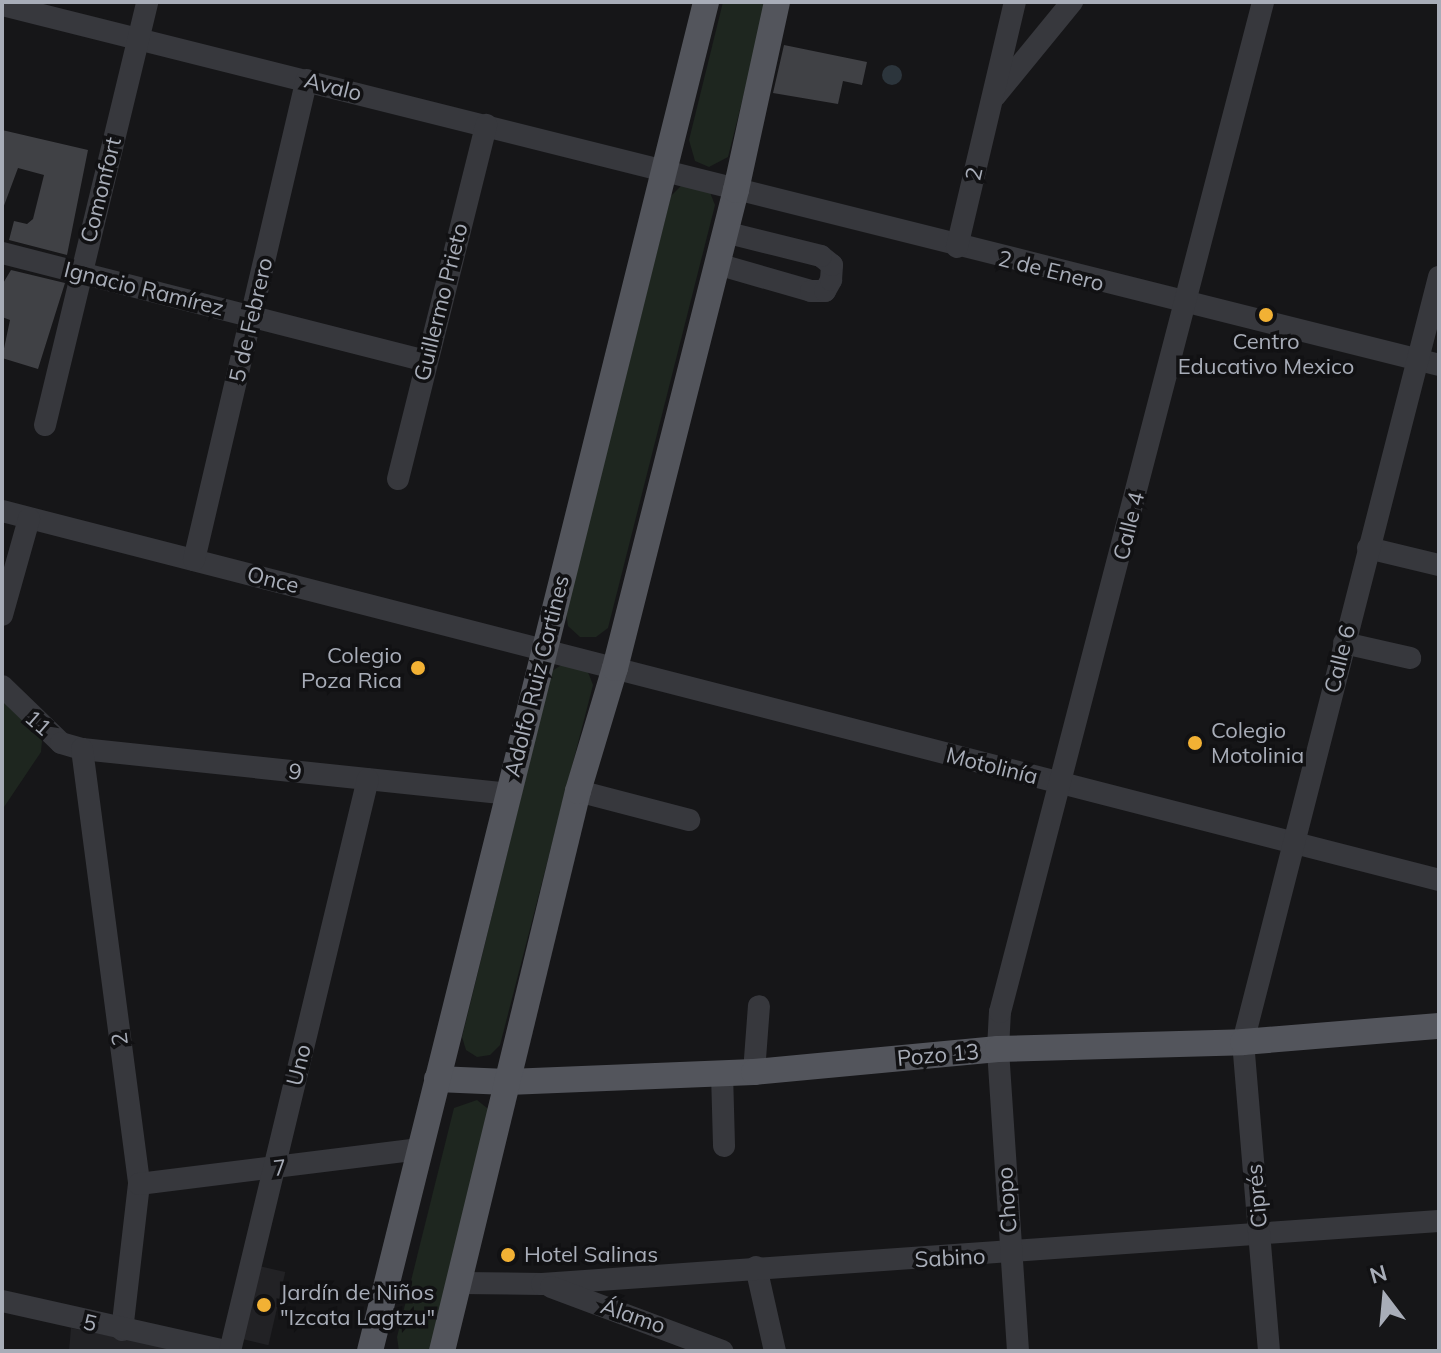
<!DOCTYPE html>
<html>
<head>
<meta charset="utf-8">
<style>
  body { margin:0 }
  #map { position:relative; width:1441px; height:1353px; overflow:hidden; background:#161618; font-family:Mulish,sans-serif }
  div>[style] { position:absolute }
  .built>* { inset:0; background:#222225; transform-origin:0 0 }
  .green>* { inset:0; background:#1e261f }
  .water>* { inset:0; background:#2c353c }
  .round { border-radius:50% }
  .building>* { inset:0; background:#404145 }
  .minor>* { height:22px; margin:-11px; padding:0 11px; transform-origin:11px; border-radius:11px; background:#37383d }
  .major>* { height:26px; margin:-13px; padding:0 13px; transform-origin:13px; border-radius:13px; background:#53555c }
  .dots>* { width:22px; height:22px; translate:-50% -50%; box-sizing:border-box; border:4px solid #111113; border-radius:50% }
  span { translate:-50% -50%; white-space:nowrap; text-align:center; line-height:1.15; -webkit-text-stroke:7px #111113; paint-order:stroke }
  .street-label { font-size:22px; color:#a8adb8 }
  .poi-label { font-size:22px; color:#a8adb8 }
  .right { translate:-100% -50%; text-align:right }
  .left { translate:0 -50%; text-align:left }
  .frame { position:absolute; inset:0; border:4px solid #a8adb8; pointer-events:none }
  .north { position:absolute; left:1345px; top:1257px; width:80px; height:80px; -webkit-text-stroke:6px #111113; paint-order:stroke; rotate:344deg; font-size:22px; font-weight:700; line-height:32px; text-align:center; color:#a8adb8 }
  .north::after { content:''; display:block; margin:auto; width:28px; height:36px; background:#a8adb8; clip-path:polygon(50% 0,100% 100%,50% 72%,0 100%) }
</style>
</head>
<body>
<div id="map">
  <div class="built">
    <i style="left:259px;top:1266px;width:27px;height:75px;rotate:13deg"></i>
    <i style="clip-path:polygon(71px 1328px,185px 1351px,69px 1351px)"></i>
  </div>
  <div class="green">
    <i style="clip-path:polygon(723px 2px,767px 2px,728px 157px,709px 167px,695px 161px,689px 140px)"></i>
    <i style="clip-path:polygon(681px 186px,709px 190px,715px 205px,608px 628px,596px 637px,580px 637px,568px 626px,566px 612px,671px 196px)"></i>
    <i style="clip-path:polygon(563px 664px,588px 672px,593px 685px,500px 1045px,490px 1055px,477px 1057px,466px 1050px,462px 1037px,552px 671px)"></i>
    <i style="clip-path:polygon(2px 681px,44px 717px,41px 752px,2px 810px)"></i>
    <i style="clip-path:polygon(477px 1100px,492px 1112px,434px 1351px,399px 1351px,397px 1337px,454px 1108px)"></i>
  </div>
  <div class="water">
    <i class="round" style="left:882px;top:65px;width:20px;height:20px"></i>
  </div>
  <div class="building">
    <i style="clip-path:polygon(784px 45px,867px 62px,862px 85px,843px 81px,838px 104px,773px 93px)"></i>
    <i style="clip-path:polygon(2px 130px,88px 150px,67px 255px,9px 240px,14px 221px,27px 224px,33px 219px,44px 175px,18px 168px,2px 211px)"></i>
    <i style="clip-path:polygon(11px 270px,65px 283px,38px 369px,2px 358px,10px 320px,2px 317px,2px 285px)"></i>
  </div>
  <div class="minor">
    <i style="left:2px;top:5px;width:1481px;rotate:14.06deg"></i>
    <i style="left:995px;top:96px;width:122px;rotate:-50.7deg"></i>
    <i style="left:957px;top:247px;width:252px;rotate:-76.7deg"></i>
    <i style="left:2px;top:253px;width:437px;rotate:14.3deg"></i>
    <i style="left:717px;top:264px;width:98px;rotate:16deg"></i>
    <i style="left:811px;top:291px;width:14px"></i>
    <i style="left:825px;top:291px;width:13px;rotate:-61deg"></i>
    <i style="left:831px;top:280px;width:15px;rotate:-86deg"></i>
    <i style="left:832px;top:265px;width:14px;rotate:-141deg"></i>
    <i style="left:821px;top:256px;width:99px;rotate:-166deg"></i>
    <i style="left:45px;top:425px;width:435px;rotate:-76.4deg"></i>
    <i style="left:398px;top:479px;width:365px;rotate:-76deg"></i>
    <i style="left:2px;top:511px;width:1484px;rotate:14.4deg"></i>
    <i style="left:1368px;top:548px;width:73px;rotate:13.5deg"></i>
    <i style="left:194px;top:560px;width:493px;rotate:-76.8deg"></i>
    <i style="left:2px;top:615px;width:100px;rotate:-74.3deg"></i>
    <i style="left:1344px;top:643px;width:68px;rotate:12.8deg"></i>
    <i style="left:2px;top:686px;width:82px;rotate:44deg"></i>
    <i style="left:61px;top:743px;width:22px;rotate:16deg"></i>
    <i style="left:82px;top:749px;width:428px;rotate:6deg"></i>
    <i style="left:82px;top:749px;width:439px;rotate:82.5deg"></i>
    <i style="left:139px;top:1184px;width:147px;rotate:96.6deg"></i>
    <i style="left:578px;top:791px;width:115px;rotate:14.6deg"></i>
    <i style="left:754px;top:1072px;width:66px;rotate:-85.7deg"></i>
    <i style="left:722px;top:1073px;width:73px;rotate:88.4deg"></i>
    <i style="left:139px;top:1184px;width:283px;rotate:-7.1deg"></i>
    <i style="left:756px;top:1267px;width:86px;rotate:77.3deg"></i>
    <i style="left:460px;top:1283px;width:82px;rotate:0.7deg"></i>
    <i style="left:542px;top:1284px;width:899px;rotate:-4.02deg"></i>
    <i style="left:551px;top:1287px;width:183px;rotate:20.5deg"></i>
    <i style="left:2px;top:1301px;width:229px;rotate:12.6deg"></i>
    <i style="left:230px;top:1351px;width:588px;rotate:-76.44deg"></i>
    <i style="left:1018px;top:1351px;width:303px;rotate:-93.8deg"></i>
    <i style="left:998px;top:1049px;width:37px;rotate:-87deg"></i>
    <i style="left:1000px;top:1012px;width:1044px;rotate:-75.4deg"></i>
    <i style="left:1269px;top:1351px;width:310px;rotate:-94.8deg"></i>
    <i style="left:1243px;top:1042px;width:790px;rotate:-75.63deg"></i>
  </div>
  <div class="major">
    <i style="left:437px;top:1079px;width:70px;rotate:2.5deg"></i>
    <i style="left:507px;top:1082px;width:247px;rotate:-2.3deg"></i>
    <i style="left:754px;top:1072px;width:245px;rotate:-5.4deg"></i>
    <i style="left:998px;top:1049px;width:245px;rotate:-1.6deg"></i>
    <i style="left:1243px;top:1042px;width:197px;rotate:-4.7deg"></i>
    <i style="left:370px;top:1351px;width:1390px;rotate:-76.01deg"></i>
    <i style="left:442px;top:1351px;width:576px;rotate:-76.35deg"></i>
    <i style="left:578px;top:791px;width:128px;rotate:-73.3deg"></i>
    <i style="left:615px;top:668px;width:493px;rotate:-75.8deg"></i>
    <i style="left:736px;top:190px;width:192px;rotate:-77.7deg"></i>
  </div>
  <div class="dots">
    <i style="left:1266px;top:315px;background:#f2b134"></i>
    <i style="left:418px;top:668px;background:#f2b134"></i>
    <i style="left:1195px;top:743px;background:#f2b134"></i>
    <i style="left:508px;top:1255px;background:#f2b134"></i>
    <i style="left:264px;top:1305px;background:#f2b134"></i>
  </div>
  <div class="street-label">
    <span style="left:333px;top:87px;rotate:14deg">Avalo</span>
    <span style="left:974px;top:174px;rotate:-77deg">2</span>
    <span style="left:101px;top:190px;rotate:-76deg">Comonfort</span>
    <span style="left:1051px;top:271px;rotate:14deg">2 de Enero</span>
    <span style="left:144px;top:289px;rotate:14deg">Ignacio Ramírez</span>
    <span style="left:441px;top:302px;rotate:-76deg">Guillermo Prieto</span>
    <span style="left:251px;top:320px;rotate:-77deg">5 de Febrero</span>
    <span style="left:1129px;top:526px;rotate:-76deg">Calle 4</span>
    <span style="left:273px;top:580px;rotate:14deg">Once</span>
    <span style="left:1340px;top:659px;rotate:-76deg">Calle 6</span>
    <span style="left:537px;top:676px;rotate:-76deg">Adolfo Ruiz Cortines</span>
    <span style="left:38px;top:723px;rotate:41deg">11</span>
    <span style="left:992px;top:766px;rotate:14deg">Motolinía</span>
    <span style="left:295px;top:772px;rotate:6deg">9</span>
    <span style="left:120px;top:1039px;rotate:-97deg">2</span>
    <span style="left:938px;top:1055px;rotate:-5deg">Pozo 13</span>
    <span style="left:299px;top:1065px;rotate:-76deg">Uno</span>
    <span style="left:280px;top:1168px;rotate:-7deg">7</span>
    <span style="left:1257px;top:1196px;rotate:-95deg">Ciprés</span>
    <span style="left:1007px;top:1200px;rotate:-94deg">Chopo</span>
    <span style="left:950px;top:1258px;rotate:-3deg">Sabino</span>
    <span style="left:633px;top:1316px;rotate:19deg">Álamo</span>
    <span style="left:90px;top:1323px;rotate:14deg">5</span>
  </div>
  <div class="poi-label">
    <span style="left:1266px;top:354px">Centro<br>Educativo Mexico</span>
    <span class="right" style="left:402px;top:668px">Colegio<br>Poza Rica</span>
    <span class="left" style="left:1211px;top:743px">Colegio<br>Motolinia</span>
    <span class="left" style="left:524px;top:1255px">Hotel Salinas</span>
    <span class="left" style="left:280px;top:1305px">Jardín de Niños<br>"Izcata Lagtzu"</span>
  </div>
  <div class="frame"></div>
  <div class="north">N</div>
</div>
</body>
</html>
